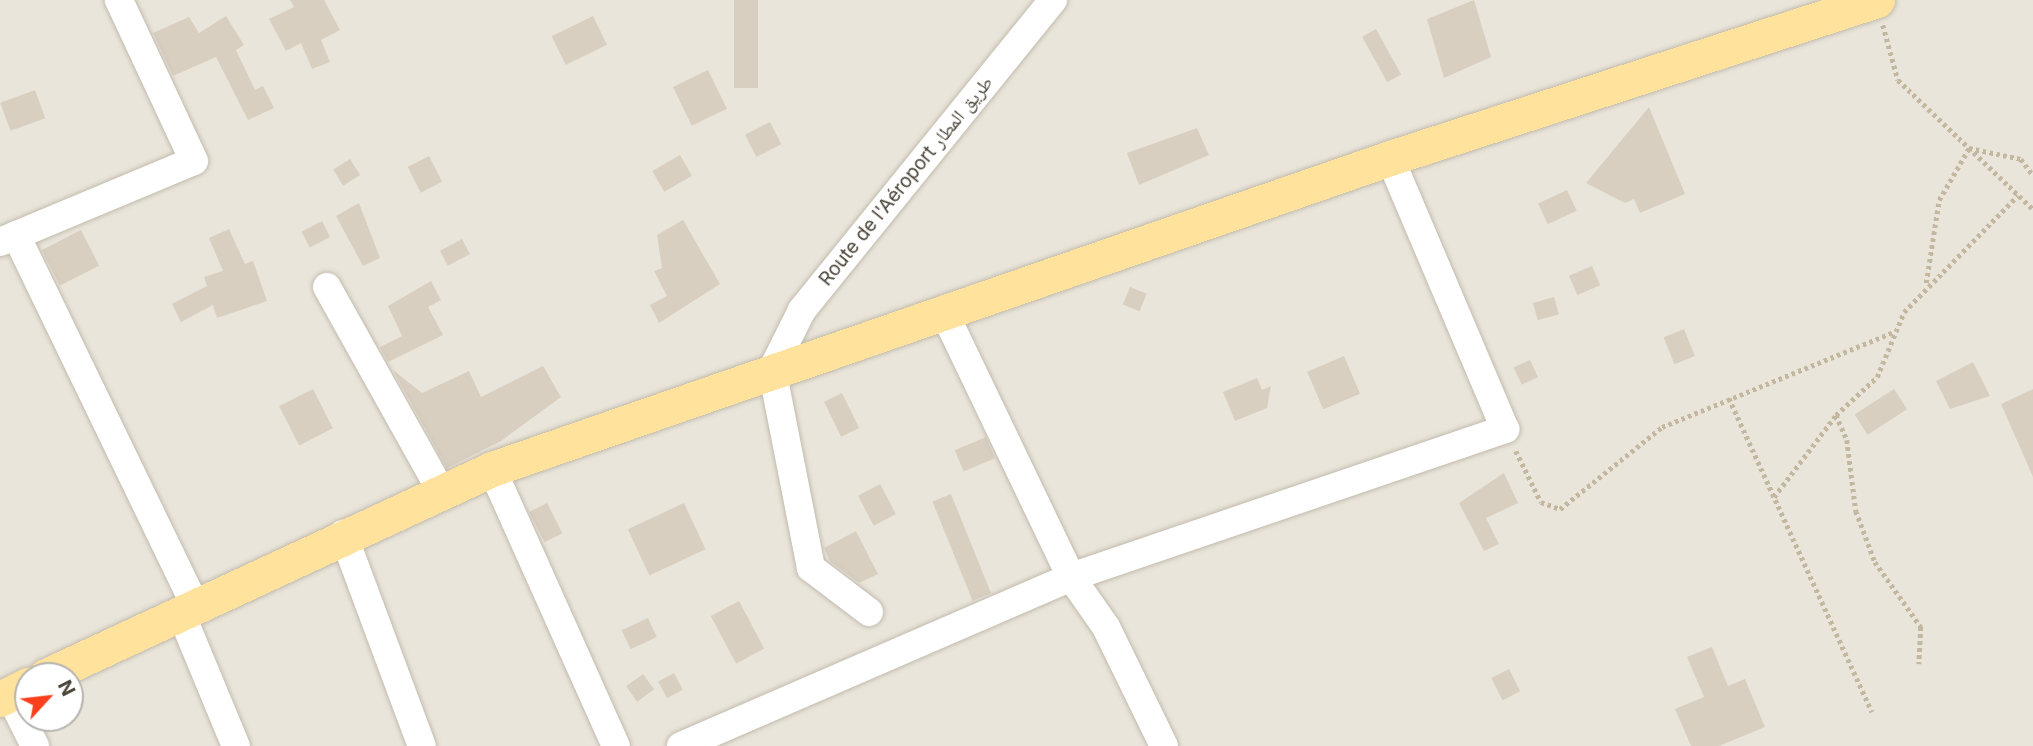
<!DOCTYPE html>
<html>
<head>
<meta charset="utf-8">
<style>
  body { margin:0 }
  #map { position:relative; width:2033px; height:746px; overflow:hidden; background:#f6f3ec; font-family:Inter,"Noto Naskh Arabic",sans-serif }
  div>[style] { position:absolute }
  .residential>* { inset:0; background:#eae5da }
  .building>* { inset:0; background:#d8cfc1; transform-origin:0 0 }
  .path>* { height:4.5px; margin-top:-2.25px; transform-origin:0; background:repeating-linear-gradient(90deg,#c4b79f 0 3.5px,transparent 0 7px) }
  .roads { filter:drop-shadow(0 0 2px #c2bbae) drop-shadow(0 0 2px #c2bbae) }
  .minor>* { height:28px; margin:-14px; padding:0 14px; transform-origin:14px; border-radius:14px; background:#fff }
  .major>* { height:35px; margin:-17.5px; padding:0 17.5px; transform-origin:17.5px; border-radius:17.5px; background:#ffe39c }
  span { translate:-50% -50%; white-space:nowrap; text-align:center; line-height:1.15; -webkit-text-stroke:6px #fff; paint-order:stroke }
  .street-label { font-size:19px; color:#4b4439 }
  .north { position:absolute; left:14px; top:662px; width:70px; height:70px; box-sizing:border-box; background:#fff; border:2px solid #b7b4b0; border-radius:50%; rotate:63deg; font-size:19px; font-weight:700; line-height:28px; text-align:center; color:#4b4439 }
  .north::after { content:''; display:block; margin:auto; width:24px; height:32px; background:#fc3f1d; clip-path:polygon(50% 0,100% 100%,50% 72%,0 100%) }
</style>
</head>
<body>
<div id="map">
  <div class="residential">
    <i style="clip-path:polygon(evenodd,0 0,2033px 0,2033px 746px,0 746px,0 0,28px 676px,70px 676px,70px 718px,28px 718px,28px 676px)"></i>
  </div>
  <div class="building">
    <i style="clip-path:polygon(290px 0,324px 0,340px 30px,321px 40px,330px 62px,312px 69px,301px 43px,286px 51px,269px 19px,294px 7px)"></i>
    <i style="left:734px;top:0;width:24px;height:88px"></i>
    <i style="clip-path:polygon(1474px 0,1491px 57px,1444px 78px,1427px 19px)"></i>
    <i style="clip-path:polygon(226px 16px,244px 45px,236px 50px,255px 90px,263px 86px,274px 108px,248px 120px,216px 57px,173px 76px,153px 33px,189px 17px,199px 33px)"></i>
    <i style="left:593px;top:16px;width:32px;height:46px;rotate:64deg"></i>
    <i style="left:1376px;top:29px;width:52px;height:16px;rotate:61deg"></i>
    <i style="left:708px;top:70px;width:43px;height:39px;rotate:64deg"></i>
    <i style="left:35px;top:90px;width:30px;height:37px;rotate:70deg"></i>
    <i style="clip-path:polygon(1649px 107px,1685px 194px,1640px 213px,1634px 199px,1625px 203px,1586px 183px)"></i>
    <i style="left:770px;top:122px;width:25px;height:28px;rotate:63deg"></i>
    <i style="clip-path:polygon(1197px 128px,1209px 155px,1139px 185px,1127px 153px)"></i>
    <i style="left:680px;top:155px;width:24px;height:32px;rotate:60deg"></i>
    <i style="left:429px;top:156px;width:29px;height:24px;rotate:63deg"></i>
    <i style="left:350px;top:159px;width:19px;height:20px;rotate:58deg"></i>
    <i style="left:1567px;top:190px;width:23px;height:32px;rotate:65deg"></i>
    <i style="clip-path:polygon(359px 203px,380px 258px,363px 266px,336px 216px)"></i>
    <i style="clip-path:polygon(683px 220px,720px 284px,659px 323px,650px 305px,667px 296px,654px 271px,662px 268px,657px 235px)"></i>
    <i style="left:322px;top:221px;width:18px;height:23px;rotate:63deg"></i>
    <i style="clip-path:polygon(229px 229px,245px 264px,253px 261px,267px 301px,217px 318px,213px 305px,181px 322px,172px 304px,207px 286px,204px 277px,223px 271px,209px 238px)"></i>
    <i style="left:81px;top:230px;width:40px;height:44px;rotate:63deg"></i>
    <i style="left:462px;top:239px;width:17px;height:25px;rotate:62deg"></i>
    <i style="left:1592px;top:266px;width:21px;height:25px;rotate:67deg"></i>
    <i style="clip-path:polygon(431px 281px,441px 300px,428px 307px,443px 335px,388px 362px,380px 347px,402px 336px,388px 306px)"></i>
    <i style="left:1130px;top:287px;width:18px;height:19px;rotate:22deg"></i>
    <i style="left:1554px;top:297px;width:18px;height:22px;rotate:74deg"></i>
    <i style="left:1684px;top:329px;width:29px;height:22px;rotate:68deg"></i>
    <i style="left:1344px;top:356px;width:41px;height:40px;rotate:67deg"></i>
    <i style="left:1530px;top:360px;width:19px;height:18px;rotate:65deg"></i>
    <i style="clip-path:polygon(1973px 362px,1990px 396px,1950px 409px,1936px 381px)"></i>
    <i style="clip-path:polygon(543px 366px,561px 397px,501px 441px,447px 468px,393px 370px,422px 393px,469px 371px,481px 397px)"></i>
    <i style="clip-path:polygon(1257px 378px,1262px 390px,1271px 386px,1267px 408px,1235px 421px,1223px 392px)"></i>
    <i style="left:313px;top:389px;width:44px;height:38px;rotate:63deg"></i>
    <i style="left:1894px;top:389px;width:24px;height:47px;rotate:57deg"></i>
    <i style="clip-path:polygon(2033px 389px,2033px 477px,2001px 404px)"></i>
    <i style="left:842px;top:393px;width:39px;height:20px;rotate:64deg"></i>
    <i style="left:986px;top:437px;width:23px;height:34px;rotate:67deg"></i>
    <i style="clip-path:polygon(1504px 473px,1518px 503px,1486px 518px,1499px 544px,1484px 551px,1459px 503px)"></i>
    <i style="left:880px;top:484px;width:34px;height:25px;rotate:62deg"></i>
    <i style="left:951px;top:494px;width:107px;height:20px;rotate:68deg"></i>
    <i style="left:547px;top:503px;width:34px;height:20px;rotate:63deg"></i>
    <i style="left:684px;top:503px;width:51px;height:62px;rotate:65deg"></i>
    <i style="clip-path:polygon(856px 531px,878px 574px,859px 583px,830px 561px,824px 548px)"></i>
    <i style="left:739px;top:601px;width:54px;height:32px;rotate:62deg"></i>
    <i style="left:648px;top:618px;width:21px;height:29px;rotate:65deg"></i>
    <i style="clip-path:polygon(1712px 647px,1728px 686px,1745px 679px,1765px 727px,1719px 746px,1691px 746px,1675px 709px,1704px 697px,1687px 657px)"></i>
    <i style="left:1509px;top:669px;width:25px;height:20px;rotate:63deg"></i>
    <i style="left:674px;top:673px;width:19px;height:18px;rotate:62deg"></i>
    <i style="left:643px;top:674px;width:19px;height:21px;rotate:54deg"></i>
  </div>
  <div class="path">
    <i style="left:1883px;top:25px;width:57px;rotate:74.7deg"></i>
    <i style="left:1898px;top:80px;width:187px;rotate:43.7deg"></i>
    <i style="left:1926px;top:283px;width:84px;rotate:-81.1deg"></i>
    <i style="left:1939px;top:200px;width:60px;rotate:-60deg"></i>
    <i style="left:1969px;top:148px;width:53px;rotate:11.9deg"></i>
    <i style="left:2021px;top:159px;width:20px;rotate:53deg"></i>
    <i style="left:1729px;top:398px;width:345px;rotate:65.5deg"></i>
    <i style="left:1836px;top:415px;width:27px;rotate:66deg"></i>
    <i style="left:1847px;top:440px;width:72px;rotate:82.8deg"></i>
    <i style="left:1856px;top:511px;width:54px;rotate:69.6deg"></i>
    <i style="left:1875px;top:562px;width:80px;rotate:54.7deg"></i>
    <i style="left:1921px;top:627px;width:37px;rotate:93deg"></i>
    <i style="left:1516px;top:451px;width:57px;rotate:63.9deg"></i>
    <i style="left:1541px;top:502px;width:20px;rotate:20deg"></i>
    <i style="left:1560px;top:509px;width:131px;rotate:-38.8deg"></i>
    <i style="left:1662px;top:427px;width:251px;rotate:-22.3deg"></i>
    <i style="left:1774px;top:497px;width:103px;rotate:-52.9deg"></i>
    <i style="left:1836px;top:415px;width:56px;rotate:-42.8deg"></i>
    <i style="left:1877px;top:377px;width:70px;rotate:-67.4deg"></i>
    <i style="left:1904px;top:312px;width:163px;rotate:-45.7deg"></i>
  </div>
  <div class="roads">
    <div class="minor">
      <i style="left:16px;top:235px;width:410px;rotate:64.2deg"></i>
      <i style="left:0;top:242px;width:210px;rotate:-22.7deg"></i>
      <i style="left:194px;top:161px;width:178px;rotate:-115deg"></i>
      <i style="left:327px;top:287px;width:234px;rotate:60.8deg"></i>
      <i style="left:943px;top:310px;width:296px;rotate:64.4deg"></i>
      <i style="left:1071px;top:577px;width:61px;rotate:55deg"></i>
      <i style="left:1106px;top:627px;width:132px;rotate:64deg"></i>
      <i style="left:492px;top:469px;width:303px;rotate:65.9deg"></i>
      <i style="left:343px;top:534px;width:226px;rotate:69.6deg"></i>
      <i style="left:180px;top:611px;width:146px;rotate:67.5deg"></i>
      <i style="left:869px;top:612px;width:73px;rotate:-142.8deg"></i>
      <i style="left:811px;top:568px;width:202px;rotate:-101.1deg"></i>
      <i style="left:772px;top:370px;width:67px;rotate:-63.4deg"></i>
      <i style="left:802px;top:310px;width:399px;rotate:-51deg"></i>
      <i style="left:9px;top:694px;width:58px;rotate:63.4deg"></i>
      <i style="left:681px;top:746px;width:425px;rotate:-23.4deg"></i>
      <i style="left:1071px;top:577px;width:459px;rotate:-18.8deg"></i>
      <i style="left:1505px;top:429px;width:294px;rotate:-113deg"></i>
    </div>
    <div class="major">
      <i style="left:46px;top:676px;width:492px;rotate:-24.9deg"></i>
      <i style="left:492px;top:469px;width:950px;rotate:-19.1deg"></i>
      <i style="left:1390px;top:158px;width:512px;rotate:-17.97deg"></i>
      <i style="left:0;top:699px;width:31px;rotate:-27deg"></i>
    </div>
  </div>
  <div class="street-label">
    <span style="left:906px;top:181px;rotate:-51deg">Route de l'Aéroport طريق المطار</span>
  </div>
  <div class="north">N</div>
</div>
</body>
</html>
